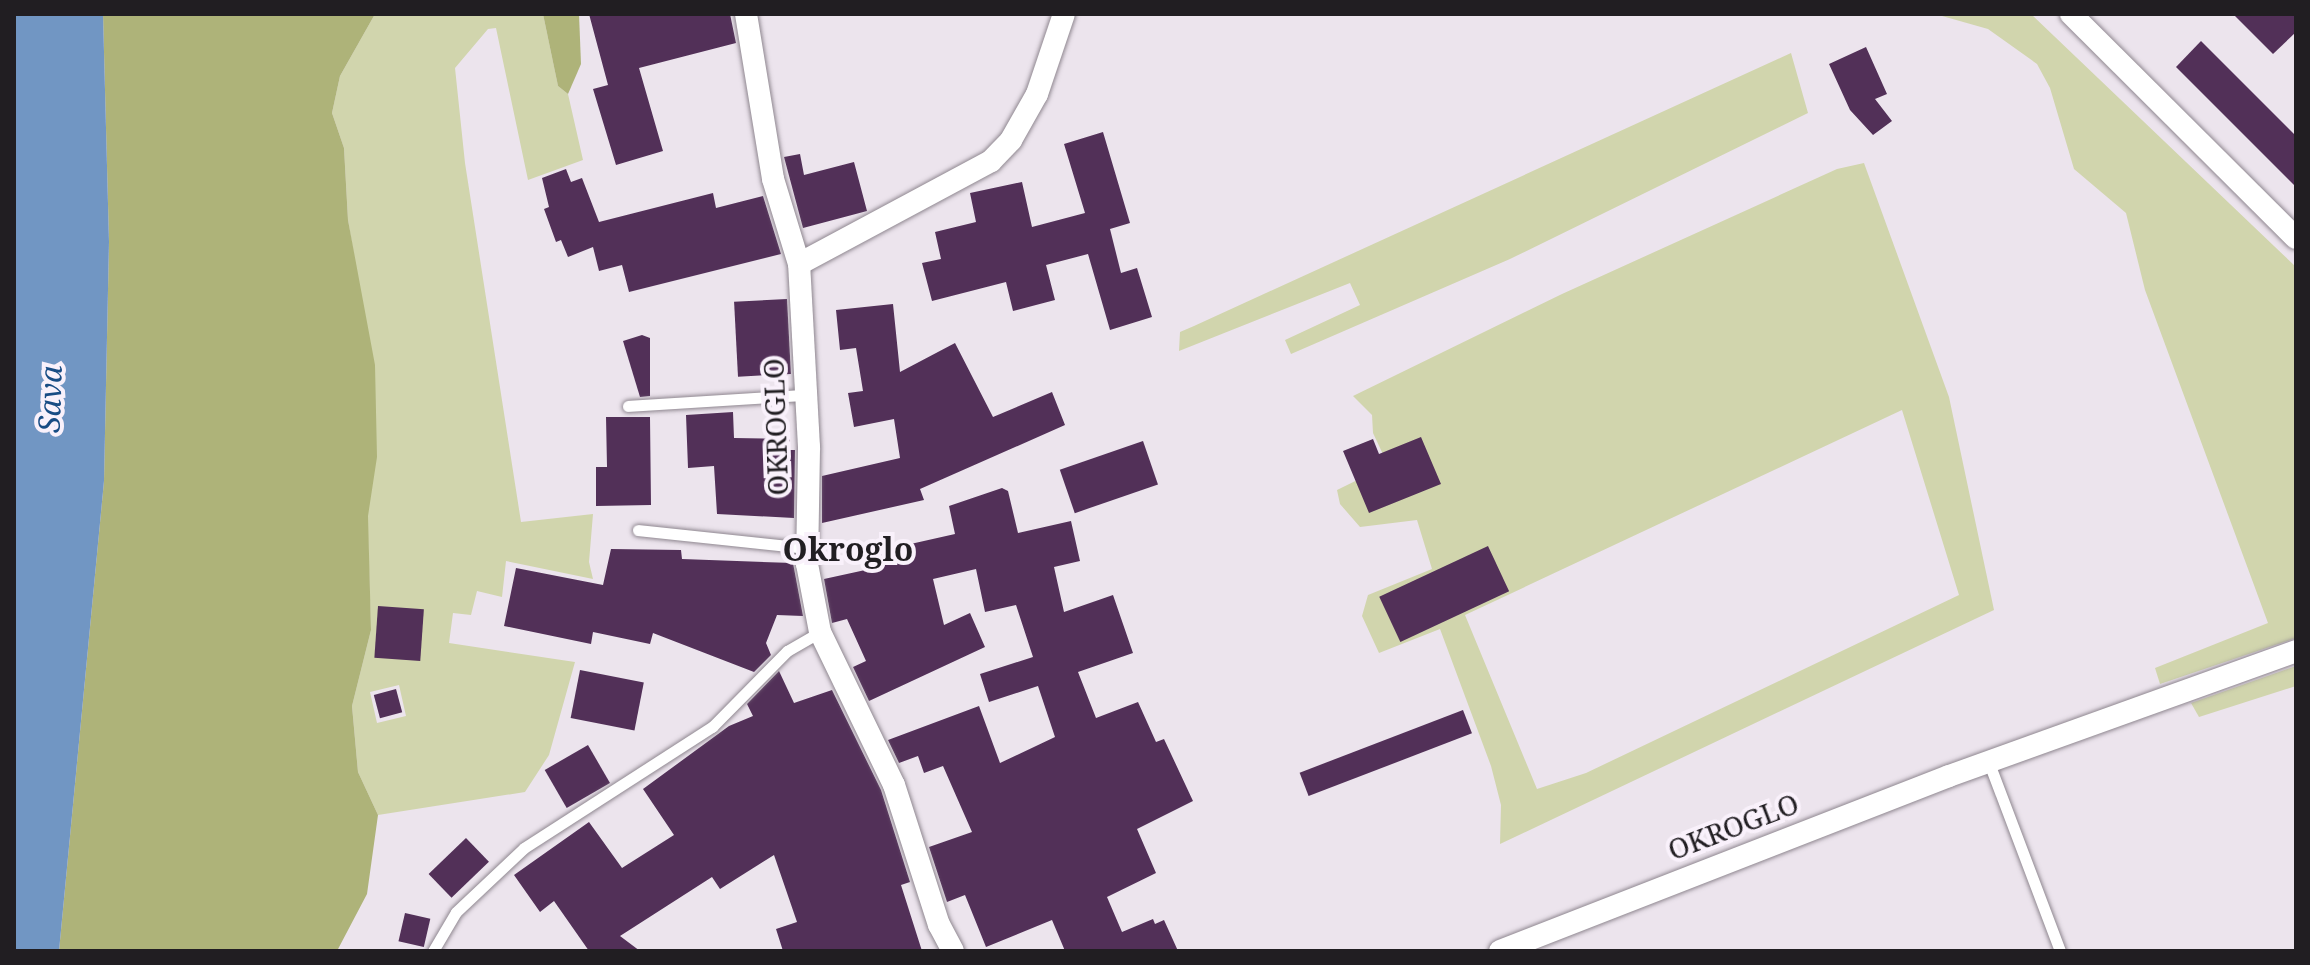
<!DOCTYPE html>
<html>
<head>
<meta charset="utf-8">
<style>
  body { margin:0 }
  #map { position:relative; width:2310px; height:965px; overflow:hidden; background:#ece4ed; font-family:"Noto Serif",serif }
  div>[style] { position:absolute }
  .green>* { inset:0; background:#d1d5ad }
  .forest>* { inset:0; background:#aeb379 }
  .water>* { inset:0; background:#7196c3 }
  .building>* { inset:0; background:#523058; transform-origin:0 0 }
  .roads { filter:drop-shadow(0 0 2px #8f8790) drop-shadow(0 0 2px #8f8790) }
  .service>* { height:11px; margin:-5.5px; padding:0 5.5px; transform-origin:5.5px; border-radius:5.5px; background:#fff }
  .minor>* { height:22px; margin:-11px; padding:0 11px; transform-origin:11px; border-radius:11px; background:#fff }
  span { translate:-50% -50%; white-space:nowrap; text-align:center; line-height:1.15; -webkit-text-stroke:8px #f9f1fb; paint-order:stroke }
  .street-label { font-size:28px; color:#211e22 }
  .water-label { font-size:30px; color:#184c84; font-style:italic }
  .quarter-label { font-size:32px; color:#211e22; font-weight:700 }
  .frame { position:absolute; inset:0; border:16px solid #211e22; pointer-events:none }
</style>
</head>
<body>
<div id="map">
  <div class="green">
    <i style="clip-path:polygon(evenodd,375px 14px,543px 14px,558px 86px,568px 94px,583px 160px,528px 180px,496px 28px,488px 29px,455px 68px,465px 163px,521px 522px,593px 514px,589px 562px,593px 579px,506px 561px,502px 597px,477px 591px,471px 615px,453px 613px,449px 643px,575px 662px,549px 755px,525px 792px,378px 815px,358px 772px,352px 706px,371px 630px,360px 292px,348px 220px,344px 148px,332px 113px,340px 76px,375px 14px,399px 685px,406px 716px,377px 723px,370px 692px,399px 685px)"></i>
    <i style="clip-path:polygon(1935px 14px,2031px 14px,2296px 267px,2296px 638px,2160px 684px,2155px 668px,2268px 623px,2145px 290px,2126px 213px,2074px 169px,2050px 88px,2037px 64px,1988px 29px)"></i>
    <i style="clip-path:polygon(1791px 53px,1808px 113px,1510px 259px,1291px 354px,1285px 340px,1360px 305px,1350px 283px,1179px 351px,1180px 332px,1194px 326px)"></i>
    <i style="clip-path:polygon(evenodd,1864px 163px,1949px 397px,1994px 610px,1500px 844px,1501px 805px,1491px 766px,1440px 629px,1379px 653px,1362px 616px,1368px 595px,1432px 569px,1417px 520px,1360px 527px,1340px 504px,1337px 490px,1388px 465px,1373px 433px,1372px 415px,1353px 396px,1562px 294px,1837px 169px,1864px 163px,1902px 410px,1959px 595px,1586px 773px,1537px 789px,1465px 615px,1902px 410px)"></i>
    <i style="clip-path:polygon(2296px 666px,2296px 686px,2199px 717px,2191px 703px)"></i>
  </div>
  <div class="forest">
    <i style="clip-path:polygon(103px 14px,375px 14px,340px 76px,332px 113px,344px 148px,348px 220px,375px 365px,377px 457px,368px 516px,371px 630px,352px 706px,358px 772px,378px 815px,367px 894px,337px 951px,59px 951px,104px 481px,109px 242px)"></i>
    <i style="clip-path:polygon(543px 14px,579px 14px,581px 64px,568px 94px,558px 86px)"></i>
  </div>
  <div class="water">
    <i style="clip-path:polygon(14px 14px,103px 14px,109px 242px,104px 481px,59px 951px,14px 951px)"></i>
  </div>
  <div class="building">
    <i style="clip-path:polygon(589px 14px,730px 14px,736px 43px,639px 68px,663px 151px,616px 165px,593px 89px,608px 85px)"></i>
    <i style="clip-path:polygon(2233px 14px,2296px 14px,2296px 32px,2273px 54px)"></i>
    <i style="clip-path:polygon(2201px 41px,2296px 136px,2296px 187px,2176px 67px)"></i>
    <i style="clip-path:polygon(1866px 47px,1887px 94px,1875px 99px,1892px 121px,1873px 135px,1850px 110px,1829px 64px)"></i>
    <i style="clip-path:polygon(1103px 132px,1130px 223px,1110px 229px,1121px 273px,1137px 268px,1152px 317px,1110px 330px,1088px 254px,1046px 265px,1055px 300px,1013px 311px,1006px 282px,932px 301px,922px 263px,941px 259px,935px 232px,976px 222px,970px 193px,1022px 182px,1032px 227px,1085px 213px,1064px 144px)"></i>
    <i style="clip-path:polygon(800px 154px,804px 175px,854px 162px,867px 211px,803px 228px,784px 157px)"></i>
    <i style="clip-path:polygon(566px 169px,571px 182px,582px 178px,599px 222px,713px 193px,716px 208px,763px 196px,781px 254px,629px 292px,622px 265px,599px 271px,593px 247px,568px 257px,561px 240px,556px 242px,544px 209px,549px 207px,542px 178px)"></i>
    <i style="left:787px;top:299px;width:75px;height:53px;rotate:87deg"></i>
    <i style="clip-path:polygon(893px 304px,900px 372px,955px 343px,993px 417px,1052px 392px,1065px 425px,920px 489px,924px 500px,822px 523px,822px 476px,900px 458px,894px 419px,854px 427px,848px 393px,863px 391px,856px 348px,840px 350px,836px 310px)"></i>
    <i style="clip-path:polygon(642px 335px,650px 338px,650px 396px,640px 397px,623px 341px)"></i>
    <i style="clip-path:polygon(733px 412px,734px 438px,790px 439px,790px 450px,795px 450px,794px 518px,717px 514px,714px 466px,688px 468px,686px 415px)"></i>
    <i style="clip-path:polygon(606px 417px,650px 417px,651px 505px,596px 506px,596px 467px,607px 467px)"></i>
    <i style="clip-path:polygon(1421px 437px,1441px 484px,1369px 513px,1343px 451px,1373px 439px,1379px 454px)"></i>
    <i style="left:1143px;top:441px;width:46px;height:88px;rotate:71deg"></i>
    <i style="clip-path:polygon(1002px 488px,1008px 491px,1018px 533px,1071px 521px,1080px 561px,1054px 567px,1064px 612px,1113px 595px,1133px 653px,1078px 672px,1096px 718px,1138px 702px,1156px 742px,1164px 739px,1193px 801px,1137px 829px,1156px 873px,1107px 897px,1122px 932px,1153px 919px,1155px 924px,1164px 920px,1178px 951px,1065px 951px,1052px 920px,986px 947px,965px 895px,947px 902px,929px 847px,972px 832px,943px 766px,924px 773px,918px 756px,899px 763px,888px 740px,979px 706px,1000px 763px,1055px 737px,1038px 686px,989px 702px,980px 674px,1033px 657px,1016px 605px,985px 612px,976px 569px,933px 579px,944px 625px,970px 613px,985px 647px,869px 701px,853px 667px,866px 661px,847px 619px,832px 623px,824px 579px,879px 567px,875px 552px,955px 534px,949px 506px)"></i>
    <i style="left:1488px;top:546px;width:50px;height:120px;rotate:65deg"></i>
    <i style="clip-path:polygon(611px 549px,681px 550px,682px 559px,793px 563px,803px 616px,777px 615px,766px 643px,771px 655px,754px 672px,653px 633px,650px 644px,593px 632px,591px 644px,504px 626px,516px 568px,603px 585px)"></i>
    <i style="left:378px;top:606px;width:46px;height:52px;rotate:4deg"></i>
    <i style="left:580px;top:670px;width:65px;height:49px;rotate:11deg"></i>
    <i style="clip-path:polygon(779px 671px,794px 703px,832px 690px,881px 790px,910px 882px,901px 885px,922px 951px,783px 951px,776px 929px,797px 922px,774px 855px,720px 889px,712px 877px,620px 936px,640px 951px,589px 951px,554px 901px,540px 912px,514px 875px,589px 822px,622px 868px,674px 835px,643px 789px,729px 726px,753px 716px,747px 704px)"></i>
    <i style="left:396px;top:689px;width:24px;height:23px;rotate:75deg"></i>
    <i style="left:1463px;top:710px;width:25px;height:175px;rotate:69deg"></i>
    <i style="left:588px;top:745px;width:44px;height:50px;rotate:60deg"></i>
    <i style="left:466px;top:838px;width:33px;height:52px;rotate:46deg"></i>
    <i style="left:405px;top:913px;width:26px;height:29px;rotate:13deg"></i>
  </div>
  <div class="roads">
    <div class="service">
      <i style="left:628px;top:406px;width:177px;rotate:-3.6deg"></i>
      <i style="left:638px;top:530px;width:169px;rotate:6.1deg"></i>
      <i style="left:1989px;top:763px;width:201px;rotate:69.3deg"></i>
      <i style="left:433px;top:951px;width:45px;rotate:-59.5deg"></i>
      <i style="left:456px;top:912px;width:93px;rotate:-43.3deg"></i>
      <i style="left:524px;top:848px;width:224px;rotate:-32.8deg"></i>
      <i style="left:712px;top:727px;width:107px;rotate:-45.4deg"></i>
      <i style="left:787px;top:651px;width:38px;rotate:-30deg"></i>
    </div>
    <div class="minor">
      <i style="left:746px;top:14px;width:167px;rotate:80.7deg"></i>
      <i style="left:773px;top:179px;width:89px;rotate:73deg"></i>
      <i style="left:2071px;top:14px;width:317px;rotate:44.9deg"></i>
      <i style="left:953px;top:951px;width:30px;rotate:-118deg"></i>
      <i style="left:939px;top:925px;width:147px;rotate:-107.8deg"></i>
      <i style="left:894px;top:785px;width:170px;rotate:-115.8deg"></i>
      <i style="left:820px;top:632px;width:69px;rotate:-100.8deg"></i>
      <i style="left:807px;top:564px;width:117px;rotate:-89deg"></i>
      <i style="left:809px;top:447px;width:183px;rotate:-93.1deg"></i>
      <i style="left:799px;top:264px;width:218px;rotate:-28.2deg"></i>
      <i style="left:991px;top:161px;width:29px;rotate:-46deg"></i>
      <i style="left:1011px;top:140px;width:53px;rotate:-60.5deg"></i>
      <i style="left:1037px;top:94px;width:84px;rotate:-71.4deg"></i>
      <i style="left:1500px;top:951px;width:482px;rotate:-21.3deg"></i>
      <i style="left:1949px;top:776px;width:369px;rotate:-19.8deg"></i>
    </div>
  </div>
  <div class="street-label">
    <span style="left:775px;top:427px;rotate:-92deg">OKROGLO</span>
    <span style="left:1733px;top:826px;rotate:-21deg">OKROGLO</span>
  </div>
  <div class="water-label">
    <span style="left:50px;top:399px;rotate:-88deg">Sava</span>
  </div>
  <div class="quarter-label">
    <span style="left:848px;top:549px">Okroglo</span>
  </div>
  <div class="frame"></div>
</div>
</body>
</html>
